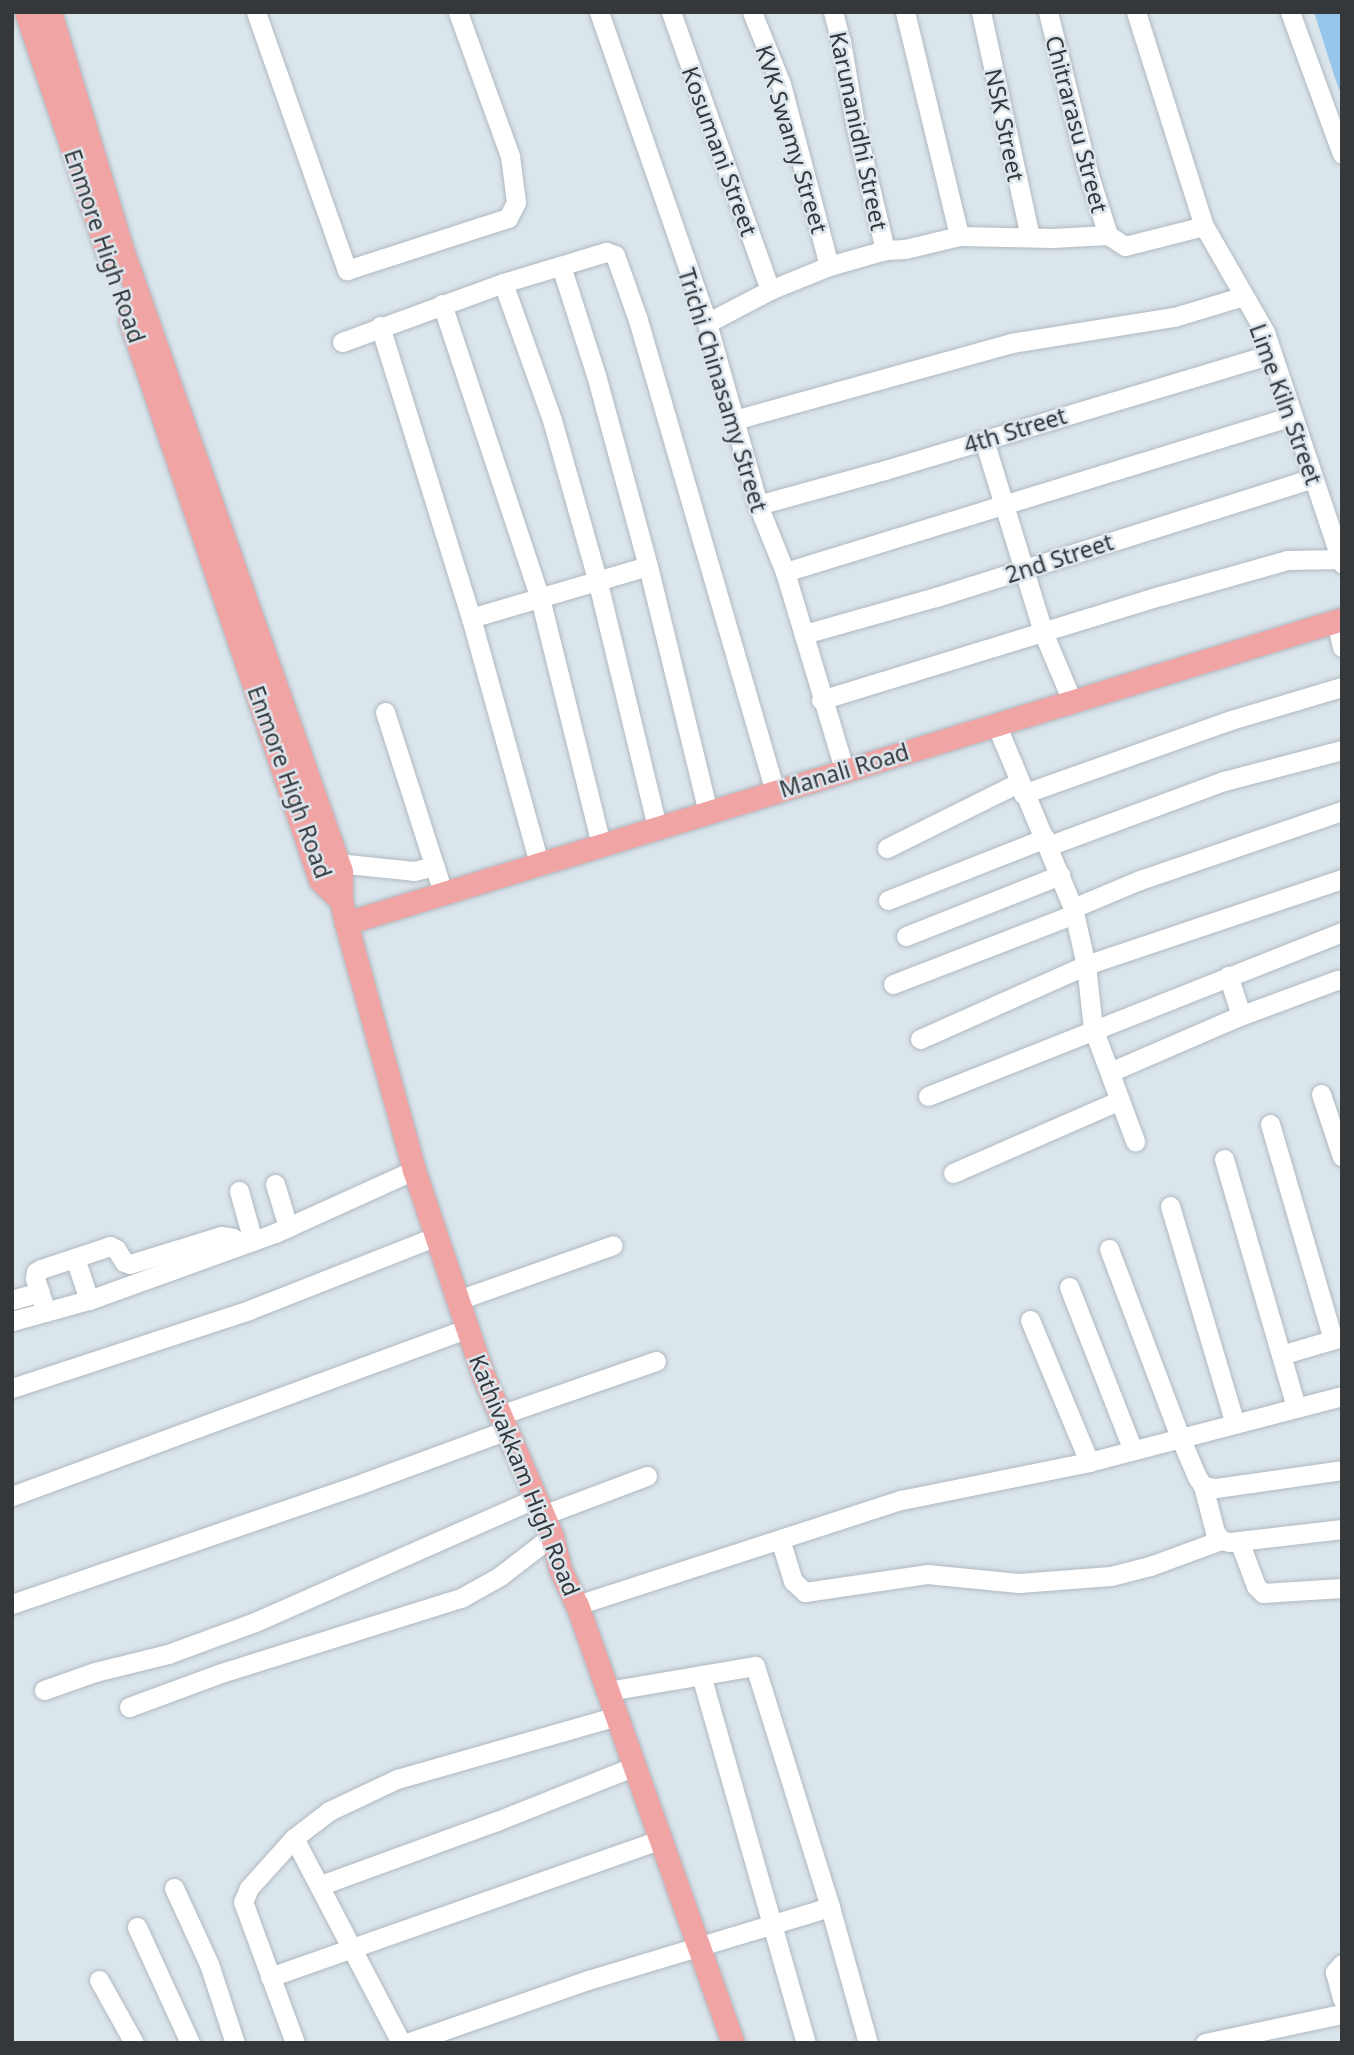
<!DOCTYPE html>
<html>
<head>
<meta charset="utf-8">
<style>
  body { margin:0 }
  #map { position:relative; width:1354px; height:2055px; overflow:hidden; background:#dbe5ec; font-family:"Noto Sans",sans-serif }
  div>[style] { position:absolute }
  .water>* { inset:0; background:#97c6ec }
  .roads { filter:drop-shadow(0 0 2px #b0b9c0) drop-shadow(0 0 2px #b0b9c0) }
  .minor>* { height:19px; margin:-9.5px; padding:0 9.5px; transform-origin:9.5px; border-radius:9.5px; background:#fff }
  .major>* { height:23px; margin:-11.5px; padding:0 11.5px; transform-origin:11.5px; border-radius:11.5px; background:#f1a4a4 }
  span { translate:-50% -50%; white-space:nowrap; text-align:center; line-height:1.15; -webkit-text-stroke:5px #dbe5ec; paint-order:stroke }
  .street-label { font-size:23px; color:#35383b }
  .frame { position:absolute; inset:0; border:14px solid #35383b; pointer-events:none }
</style>
</head>
<body>
<div id="map">
  <div class="water">
    <i style="clip-path:polygon(1314px 12px,1342px 12px,1342px 97px,1336px 81px)"></i>
  </div>
  <div class="roads">
    <div class="minor">
      <i style="left:256px;top:12px;width:274px;rotate:70.6deg"></i>
      <i style="left:347px;top:270px;width:169px;rotate:-17.9deg"></i>
      <i style="left:508px;top:218px;width:18px;rotate:-63deg"></i>
      <i style="left:516px;top:202px;width:46px;rotate:-97.4deg"></i>
      <i style="left:510px;top:156px;width:153px;rotate:-109.9deg"></i>
      <i style="left:599px;top:12px;width:329px;rotate:70.8deg"></i>
      <i style="left:707px;top:323px;width:189px;rotate:74.3deg"></i>
      <i style="left:758px;top:505px;width:72px;rotate:68.1deg"></i>
      <i style="left:785px;top:572px;width:206px;rotate:73.3deg"></i>
      <i style="left:671px;top:12px;width:295px;rotate:70.4deg"></i>
      <i style="left:752px;top:12px;width:78px;rotate:68.1deg"></i>
      <i style="left:781px;top:84px;width:188px;rotate:75.2deg"></i>
      <i style="left:833px;top:12px;width:30px;rotate:75deg"></i>
      <i style="left:841px;top:41px;width:84px;rotate:80.4deg"></i>
      <i style="left:855px;top:124px;width:130px;rotate:76.6deg"></i>
      <i style="left:905px;top:12px;width:230px;rotate:76.4deg"></i>
      <i style="left:981px;top:12px;width:230px;rotate:77.7deg"></i>
      <i style="left:1048px;top:12px;width:159px;rotate:76.1deg"></i>
      <i style="left:1086px;top:166px;width:72px;rotate:72.3deg"></i>
      <i style="left:1136px;top:12px;width:225px;rotate:72.4deg"></i>
      <i style="left:1204px;top:226px;width:122px;rotate:60.1deg"></i>
      <i style="left:1265px;top:332px;width:244px;rotate:71.6deg"></i>
      <i style="left:1290px;top:12px;width:151px;rotate:69.9deg"></i>
      <i style="left:561px;top:266px;width:114px;rotate:72.2deg"></i>
      <i style="left:596px;top:375px;width:198px;rotate:74.8deg"></i>
      <i style="left:648px;top:566px;width:253px;rotate:76.3deg"></i>
      <i style="left:503px;top:283px;width:145px;rotate:70.3deg"></i>
      <i style="left:552px;top:420px;width:165px;rotate:74.2deg"></i>
      <i style="left:597px;top:579px;width:255px;rotate:76.4deg"></i>
      <i style="left:442px;top:304px;width:310px;rotate:71.6deg"></i>
      <i style="left:540px;top:598px;width:253px;rotate:76.1deg"></i>
      <i style="left:707px;top:323px;width:71px;rotate:-27.6deg"></i>
      <i style="left:770px;top:290px;width:64px;rotate:-22.1deg"></i>
      <i style="left:829px;top:266px;width:58px;rotate:-15.9deg"></i>
      <i style="left:885px;top:250px;width:20px;rotate:-3deg"></i>
      <i style="left:905px;top:249px;width:56px;rotate:-13.5deg"></i>
      <i style="left:959px;top:236px;width:93px;rotate:1.2deg"></i>
      <i style="left:1052px;top:238px;width:56px;rotate:-3.1deg"></i>
      <i style="left:1108px;top:235px;width:20px;rotate:33deg"></i>
      <i style="left:1125px;top:246px;width:81px;rotate:-14.2deg"></i>
      <i style="left:380px;top:326px;width:306px;rotate:72.7deg"></i>
      <i style="left:471px;top:618px;width:254px;rotate:74.5deg"></i>
      <i style="left:342px;top:342px;width:171px;rotate:-20.1deg"></i>
      <i style="left:503px;top:283px;width:108px;rotate:-16.8deg"></i>
      <i style="left:606px;top:252px;width:9px;rotate:18deg"></i>
      <i style="left:615px;top:255px;width:69px;rotate:70.5deg"></i>
      <i style="left:638px;top:320px;width:491px;rotate:73.8deg"></i>
      <i style="left:734px;top:420px;width:288px;rotate:-15.5deg"></i>
      <i style="left:1011px;top:343px;width:165px;rotate:-9.1deg"></i>
      <i style="left:1174px;top:317px;width:73px;rotate:-16.7deg"></i>
      <i style="left:984px;top:440px;width:201px;rotate:72.9deg"></i>
      <i style="left:1043px;top:632px;width:75px;rotate:67.2deg"></i>
      <i style="left:758px;top:505px;width:132px;rotate:-15.4deg"></i>
      <i style="left:885px;top:470px;width:404px;rotate:-16.7deg"></i>
      <i style="left:785px;top:572px;width:530px;rotate:-17.1deg"></i>
      <i style="left:471px;top:618px;width:184px;rotate:-16.4deg"></i>
      <i style="left:1336px;top:621px;width:27px;rotate:77deg"></i>
      <i style="left:804px;top:634px;width:137px;rotate:-15.7deg"></i>
      <i style="left:936px;top:597px;width:395px;rotate:-17.5deg"></i>
      <i style="left:821px;top:700px;width:355px;rotate:-17.1deg"></i>
      <i style="left:1160px;top:596px;width:132px;rotate:-15.8deg"></i>
      <i style="left:1287px;top:560px;width:53px;rotate:-1.1deg"></i>
      <i style="left:385px;top:712px;width:190px;rotate:72.2deg"></i>
      <i style="left:996px;top:724px;width:199px;rotate:67.3deg"></i>
      <i style="left:1073px;top:908px;width:58px;rotate:77.2deg"></i>
      <i style="left:1086px;top:965px;width:63px;rotate:83.7deg"></i>
      <i style="left:1093px;top:1028px;width:121px;rotate:69.6deg"></i>
      <i style="left:1023px;top:794px;width:221px;rotate:-19.6deg"></i>
      <i style="left:1231px;top:720px;width:116px;rotate:-16.6deg"></i>
      <i style="left:1048px;top:846px;width:188px;rotate:-20.3deg"></i>
      <i style="left:1224px;top:781px;width:122px;rotate:-14.7deg"></i>
      <i style="left:887px;top:848px;width:146px;rotate:-26.4deg"></i>
      <i style="left:337px;top:863px;width:77px;rotate:5.9deg"></i>
      <i style="left:414px;top:871px;width:21px;rotate:-14deg"></i>
      <i style="left:888px;top:900px;width:169px;rotate:-21.5deg"></i>
      <i style="left:1073px;top:908px;width:73px;rotate:-22.7deg"></i>
      <i style="left:1140px;top:880px;width:213px;rotate:-18.9deg"></i>
      <i style="left:906px;top:936px;width:166px;rotate:-21.6deg"></i>
      <i style="left:893px;top:984px;width:194px;rotate:-21.1deg"></i>
      <i style="left:1237px;top:1017px;width:107px;rotate:-20.3deg"></i>
      <i style="left:920px;top:1039px;width:182px;rotate:-24deg"></i>
      <i style="left:1086px;top:965px;width:270px;rotate:-18.6deg"></i>
      <i style="left:1110px;top:1072px;width:138px;rotate:-23.4deg"></i>
      <i style="left:1237px;top:1017px;width:8px;rotate:-76deg"></i>
      <i style="left:1239px;top:1009px;width:35px;rotate:-108deg"></i>
      <i style="left:1321px;top:1094px;width:66px;rotate:71.6deg"></i>
      <i style="left:928px;top:1096px;width:445px;rotate:-21.6deg"></i>
      <i style="left:1270px;top:1124px;width:224px;rotate:73.7deg"></i>
      <i style="left:1224px;top:1159px;width:204px;rotate:73.8deg"></i>
      <i style="left:953px;top:1173px;width:182px;rotate:-23.6deg"></i>
      <i style="left:275px;top:1184px;width:45px;rotate:73.2deg"></i>
      <i style="left:239px;top:1191px;width:52px;rotate:74.4deg"></i>
      <i style="left:1170px;top:1206px;width:227px;rotate:73.4deg"></i>
      <i style="left:1109px;top:1249px;width:201px;rotate:69.3deg"></i>
      <i style="left:1180px;top:1437px;width:43px;rotate:67deg"></i>
      <i style="left:1197px;top:1477px;width:11px;rotate:56deg"></i>
      <i style="left:1203px;top:1486px;width:13px;rotate:9deg"></i>
      <i style="left:1216px;top:1488px;width:127px;rotate:-8.1deg"></i>
      <i style="left:75px;top:1258px;width:44px;rotate:71.6deg"></i>
      <i style="left:1069px;top:1287px;width:175px;rotate:68.6deg"></i>
      <i style="left:12px;top:1300px;width:29px;rotate:-16deg"></i>
      <i style="left:458px;top:1300px;width:164px;rotate:-19.5deg"></i>
      <i style="left:46px;top:1312px;width:36px;rotate:-108deg"></i>
      <i style="left:35px;top:1278px;width:6px;rotate:-81deg"></i>
      <i style="left:36px;top:1272px;width:6px;rotate:-31deg"></i>
      <i style="left:41px;top:1269px;width:73px;rotate:-18.4deg"></i>
      <i style="left:110px;top:1246px;width:7px;rotate:27deg"></i>
      <i style="left:116px;top:1249px;width:15px;rotate:58deg"></i>
      <i style="left:124px;top:1262px;width:6px;rotate:18deg"></i>
      <i style="left:130px;top:1264px;width:95px;rotate:-17.1deg"></i>
      <i style="left:221px;top:1236px;width:12px;rotate:9deg"></i>
      <i style="left:233px;top:1238px;width:9px;rotate:72deg"></i>
      <i style="left:1030px;top:1320px;width:154px;rotate:67.4deg"></i>
      <i style="left:12px;top:1321px;width:80px;rotate:-15.3deg"></i>
      <i style="left:89px;top:1300px;width:198px;rotate:-19.8deg"></i>
      <i style="left:275px;top:1233px;width:153px;rotate:-24.4deg"></i>
      <i style="left:12px;top:1388px;width:250px;rotate:-18.2deg"></i>
      <i style="left:249px;top:1310px;width:202px;rotate:-21.5deg"></i>
      <i style="left:1296px;top:1407px;width:54px;rotate:-106.1deg"></i>
      <i style="left:1281px;top:1355px;width:64px;rotate:-16.4deg"></i>
      <i style="left:500px;top:1415px;width:165px;rotate:-19.1deg"></i>
      <i style="left:1203px;top:1486px;width:48px;rotate:75.4deg"></i>
      <i style="left:1215px;top:1532px;width:10px;rotate:53deg"></i>
      <i style="left:1221px;top:1540px;width:9px;rotate:13deg"></i>
      <i style="left:1230px;top:1542px;width:113px;rotate:-6.6deg"></i>
      <i style="left:12px;top:1496px;width:486px;rotate:-20.2deg"></i>
      <i style="left:543px;top:1515px;width:111px;rotate:-20.6deg"></i>
      <i style="left:780px;top:1539px;width:44px;rotate:72.8deg"></i>
      <i style="left:793px;top:1581px;width:16px;rotate:43deg"></i>
      <i style="left:805px;top:1592px;width:123px;rotate:-8.4deg"></i>
      <i style="left:927px;top:1574px;width:92px;rotate:5.6deg"></i>
      <i style="left:1019px;top:1583px;width:92px;rotate:-4.4deg"></i>
      <i style="left:1111px;top:1576px;width:40px;rotate:-14.4deg"></i>
      <i style="left:1150px;top:1566px;width:76px;rotate:-20.1deg"></i>
      <i style="left:1239px;top:1541px;width:48px;rotate:69.3deg"></i>
      <i style="left:1256px;top:1586px;width:10px;rotate:45deg"></i>
      <i style="left:1263px;top:1593px;width:79px;rotate:-3.6deg"></i>
      <i style="left:12px;top:1604px;width:371px;rotate:-19deg"></i>
      <i style="left:363px;top:1483px;width:153px;rotate:-20.2deg"></i>
      <i style="left:577px;top:1605px;width:341px;rotate:-18deg"></i>
      <i style="left:901px;top:1500px;width:192px;rotate:-11.4deg"></i>
      <i style="left:1089px;top:1462px;width:261px;rotate:-14.6deg"></i>
      <i style="left:701px;top:1675px;width:383px;rotate:74.1deg"></i>
      <i style="left:44px;top:1690px;width:54px;rotate:-19.4deg"></i>
      <i style="left:95px;top:1672px;width:75px;rotate:-13.9deg"></i>
      <i style="left:168px;top:1654px;width:93px;rotate:-20.2deg"></i>
      <i style="left:255px;top:1622px;width:307px;rotate:-23.8deg"></i>
      <i style="left:608px;top:1691px;width:149px;rotate:-9.7deg"></i>
      <i style="left:755px;top:1666px;width:252px;rotate:72.7deg"></i>
      <i style="left:830px;top:1907px;width:141px;rotate:74.4deg"></i>
      <i style="left:129px;top:1707px;width:95px;rotate:-20.3deg"></i>
      <i style="left:218px;top:1674px;width:255px;rotate:-17.4deg"></i>
      <i style="left:461px;top:1598px;width:45px;rotate:-29.4deg"></i>
      <i style="left:500px;top:1576px;width:66px;rotate:-37.6deg"></i>
      <i style="left:294px;top:1838px;width:231px;rotate:62.4deg"></i>
      <i style="left:321px;top:1885px;width:187px;rotate:-20deg"></i>
      <i style="left:497px;top:1821px;width:149px;rotate:-21.7deg"></i>
      <i style="left:174px;top:1888px;width:84px;rotate:65.3deg"></i>
      <i style="left:209px;top:1964px;width:83px;rotate:71.8deg"></i>
      <i style="left:137px;top:1927px;width:128px;rotate:65.4deg"></i>
      <i style="left:1342px;top:1964px;width:11px;rotate:131deg"></i>
      <i style="left:1335px;top:1972px;width:28px;rotate:75deg"></i>
      <i style="left:270px;top:1977px;width:415px;rotate:-19.4deg"></i>
      <i style="left:99px;top:1980px;width:72px;rotate:60.9deg"></i>
      <i style="left:295px;top:2043px;width:150px;rotate:-110.2deg"></i>
      <i style="left:243px;top:1902px;width:15px;rotate:-67deg"></i>
      <i style="left:249px;top:1888px;width:67px;rotate:-48deg"></i>
      <i style="left:294px;top:1838px;width:44px;rotate:-37.6deg"></i>
      <i style="left:329px;top:1811px;width:75px;rotate:-25.2deg"></i>
      <i style="left:397px;top:1779px;width:229px;rotate:-16deg"></i>
      <i style="left:407px;top:2043px;width:192px;rotate:-19.2deg"></i>
      <i style="left:588px;top:1980px;width:253px;rotate:-16.8deg"></i>
      <i style="left:1205px;top:2043px;width:140px;rotate:-12deg"></i>
    </div>
    <div class="major">
      <i style="left:26px;top:12px;width:256px;rotate:71.3deg"></i>
      <i style="left:50px;top:12px;width:251px;rotate:73.1deg"></i>
      <i style="left:123px;top:252px;width:656px;rotate:70.6deg"></i>
      <i style="left:341px;top:871px;width:29px;rotate:90deg"></i>
      <i style="left:341px;top:900px;width:24px;rotate:78deg"></i>
      <i style="left:346px;top:923px;width:256px;rotate:74.6deg"></i>
      <i style="left:414px;top:1170px;width:216px;rotate:71.4deg"></i>
      <i style="left:483px;top:1375px;width:175px;rotate:66.8deg"></i>
      <i style="left:552px;top:1536px;width:34px;rotate:76deg"></i>
      <i style="left:560px;top:1569px;width:40px;rotate:65deg"></i>
      <i style="left:577px;top:1605px;width:465px;rotate:70.4deg"></i>
      <i style="left:130px;top:320px;width:591px;rotate:71.26deg"></i>
      <i style="left:320px;top:880px;width:29px;rotate:44deg"></i>
      <i style="left:346px;top:923px;width:1041px;rotate:-16.97deg"></i>
    </div>
  </div>
  <div class="street-label">
    <span style="left:1077px;top:124px;rotate:75deg">Chitrarasu Street</span>
    <span style="left:1005px;top:125px;rotate:78deg">NSK Street</span>
    <span style="left:859px;top:131px;rotate:78deg">Karunanidhi Street</span>
    <span style="left:792px;top:139px;rotate:73deg">KVK Swamy Street</span>
    <span style="left:720px;top:151px;rotate:70deg">Kosumani Street</span>
    <span style="left:105px;top:246px;rotate:71deg">Enmore High Road</span>
    <span style="left:723px;top:390px;rotate:73deg">Trichi Chinasamy Street</span>
    <span style="left:1286px;top:404px;rotate:70deg">Lime Kiln Street</span>
    <span style="left:1015px;top:430px;rotate:-17deg">4th Street</span>
    <span style="left:1059px;top:558px;rotate:-18deg">2nd Street</span>
    <span style="left:844px;top:770px;rotate:-17deg">Manali Road</span>
    <span style="left:290px;top:782px;rotate:70deg">Enmore High Road</span>
    <span style="left:525px;top:1475px;rotate:68deg">Kathivakkam High Road</span>
  </div>
  <div class="frame"></div>
</div>
</body>
</html>
